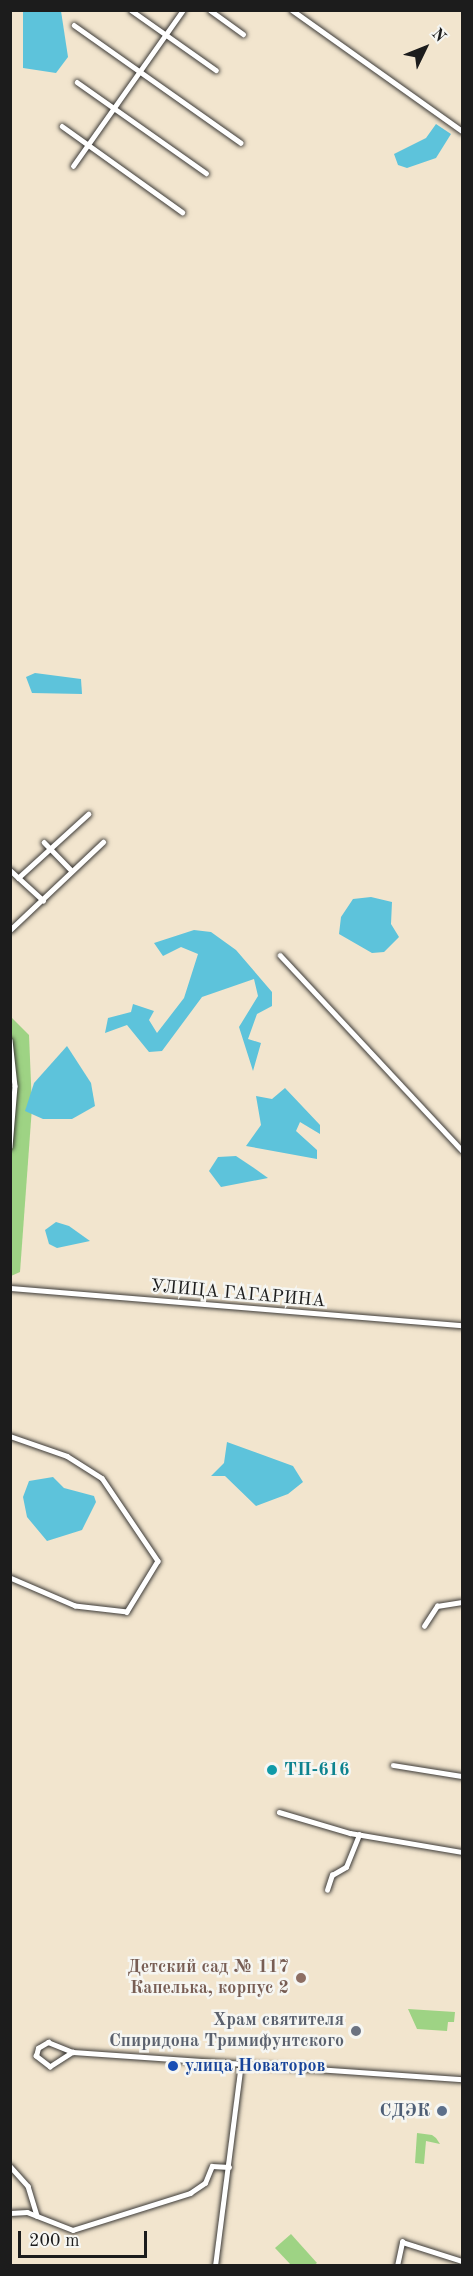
<!DOCTYPE html>
<html>
<head>
<meta charset="utf-8">
<style>
  body { margin:0 }
  #map { position:relative; width:473px; height:2276px; overflow:hidden; background:#f2e5ce; font-family:"Old Standard TT",serif }
  div>[style] { position:absolute }
  .green>* { inset:0; background:#9ed384 }
  .water>* { inset:0; background:#5dc3db }
  .roads { filter:drop-shadow(0 0 2px #3c3a37) drop-shadow(0 0 2px #3c3a37) }
  .minor>* { height:4.5px; margin:-2.25px; padding:0 2.25px; transform-origin:2.25px; border-radius:2.25px; background:#fff }
  .dots>* { width:16px; height:16px; translate:-50% -50%; box-sizing:border-box; border:3px solid #f6f6f2; border-radius:50% }
  span { translate:-50% -50%; white-space:nowrap; text-align:center; line-height:1.15; -webkit-text-stroke:5px #f6f6f2; paint-order:stroke }
  .street-label { font-size:18px; color:#1c1c1c }
  .culture-label { font-size:18px; color:#0d838f; font-weight:700 }
  .left { translate:0 -50%; text-align:left }
  .education-label { font-size:18px; color:#785e54; font-weight:700 }
  .right { translate:-100% -50%; text-align:right }
  .worship-label { font-size:18px; color:#5b616d; font-weight:700 }
  .transit-label { font-size:18px; color:#164399; font-weight:700 }
  .service-label { font-size:18px; color:#4e5e75; font-weight:700 }
  .frame { position:absolute; inset:0; border:12px solid #1c1c1c; pointer-events:none }
  .north { position:absolute; left:395px; top:18px; width:60px; height:60px; -webkit-text-stroke:4px #f6f6f2; paint-order:stroke; rotate:47deg; font-size:16px; font-weight:700; line-height:24px; text-align:center; color:#1c1c1c }
  .north::after { content:''; display:block; margin:auto; width:21px; height:27px; background:#1c1c1c; clip-path:polygon(50% 0,100% 100%,50% 72%,0 100%) }
  .scale { position:absolute; left:18px; top:2231px; width:129px; height:27px; box-sizing:border-box; border:3px solid #1c1c1c; border-top:0; padding-left:8px; font-size:18px; line-height:21px; white-space:nowrap; color:#1c1c1c; -webkit-text-stroke:4px #f6f6f2; paint-order:stroke }
</style>
</head>
<body>
<div id="map">
  <div class="green">
    <i style="clip-path:polygon(11px 1017px,29px 1035px,32px 1107px,20px 1272px,11px 1276px)"></i>
    <i style="clip-path:polygon(408px 2009px,455px 2012px,454px 2022px,448px 2022px,447px 2031px,417px 2029px)"></i>
    <i style="clip-path:polygon(417px 2133px,432px 2135px,436px 2138px,440px 2144px,426px 2141px,424px 2164px,415px 2163px)"></i>
    <i style="clip-path:polygon(291px 2234px,317px 2263px,314px 2265px,291px 2265px,275px 2248px)"></i>
  </div>
  <div class="water">
    <i style="clip-path:polygon(23px 11px,61px 11px,68px 57px,56px 73px,23px 68px)"></i>
    <i style="clip-path:polygon(436px 124px,451px 134px,436px 158px,407px 168px,398px 165px,394px 154px,426px 138px)"></i>
    <i style="clip-path:polygon(35px 673px,81px 679px,82px 694px,32px 693px,26px 677px)"></i>
    <i style="clip-path:polygon(371px 897px,392px 902px,391px 924px,399px 937px,384px 952px,372px 953px,339px 934px,341px 917px,353px 899px)"></i>
    <i style="clip-path:polygon(194px 930px,211px 932px,236px 950px,272px 992px,272px 1006px,257px 1014px,248px 1039px,261px 1043px,253px 1071px,239px 1027px,258px 996px,254px 979px,202px 997px,162px 1051px,149px 1052px,127px 1025px,105px 1033px,108px 1018px,131px 1012px,133px 1004px,154px 1011px,149px 1020px,157px 1033px,184px 998px,198px 954px,181px 947px,163px 956px,154px 943px)"></i>
    <i style="clip-path:polygon(67px 1046px,91px 1083px,95px 1106px,72px 1119px,43px 1119px,25px 1111px,34px 1083px)"></i>
    <i style="clip-path:polygon(285px 1088px,320px 1125px,320px 1134px,300px 1122px,296px 1131px,317px 1150px,317px 1159px,246px 1146px,261px 1125px,256px 1096px,272px 1099px)"></i>
    <i style="clip-path:polygon(236px 1156px,254px 1168px,268px 1178px,221px 1187px,209px 1171px,218px 1157px)"></i>
    <i style="clip-path:polygon(56px 1222px,69px 1226px,90px 1241px,57px 1248px,49px 1244px,45px 1230px)"></i>
    <i style="clip-path:polygon(227px 1442px,293px 1466px,303px 1482px,288px 1494px,256px 1506px,225px 1476px,211px 1476px,224px 1463px)"></i>
    <i style="clip-path:polygon(53px 1477px,64px 1488px,94px 1496px,96px 1502px,82px 1530px,47px 1541px,27px 1517px,23px 1497px,29px 1481px)"></i>
  </div>
  <div class="roads">
    <div class="minor">
      <i style="left:131px;top:10px;width:104px;rotate:35.2deg"></i>
      <i style="left:210px;top:10px;width:41px;rotate:36deg"></i>
      <i style="left:292px;top:10px;width:209px;rotate:35.4deg"></i>
      <i style="left:74px;top:25px;width:204px;rotate:35.2deg"></i>
      <i style="left:77px;top:82px;width:158px;rotate:35.2deg"></i>
      <i style="left:62px;top:126px;width:148px;rotate:35.6deg"></i>
      <i style="left:73px;top:166px;width:191px;rotate:-54.8deg"></i>
      <i style="left:44px;top:842px;width:40px;rotate:46deg"></i>
      <i style="left:10px;top:870px;width:45px;rotate:42.3deg"></i>
      <i style="left:18px;top:878px;width:95px;rotate:-42.4deg"></i>
      <i style="left:10px;top:930px;width:128px;rotate:-43.4deg"></i>
      <i style="left:280px;top:955px;width:267px;rotate:47deg"></i>
      <i style="left:10px;top:1040px;width:46px;rotate:83.8deg"></i>
      <i style="left:15px;top:1086px;width:61px;rotate:94.7deg"></i>
      <i style="left:10px;top:1288px;width:454px;rotate:4.7deg"></i>
      <i style="left:10px;top:1436px;width:60px;rotate:19.3deg"></i>
      <i style="left:67px;top:1456px;width:41px;rotate:32.2deg"></i>
      <i style="left:102px;top:1478px;width:100px;rotate:56deg"></i>
      <i style="left:158px;top:1561px;width:60px;rotate:121.3deg"></i>
      <i style="left:127px;top:1612px;width:52px;rotate:-173.4deg"></i>
      <i style="left:75px;top:1606px;width:71px;rotate:-156.7deg"></i>
      <i style="left:424px;top:1626px;width:24px;rotate:-57deg"></i>
      <i style="left:437px;top:1606px;width:25px;rotate:-9deg"></i>
      <i style="left:393px;top:1765px;width:70px;rotate:9.1deg"></i>
      <i style="left:279px;top:1812px;width:74px;rotate:16.5deg"></i>
      <i style="left:350px;top:1833px;width:114px;rotate:9.6deg"></i>
      <i style="left:327px;top:1890px;width:16px;rotate:-72deg"></i>
      <i style="left:332px;top:1875px;width:16px;rotate:-30deg"></i>
      <i style="left:346px;top:1867px;width:35px;rotate:-68deg"></i>
      <i style="left:73px;top:2052px;width:27px;rotate:147deg"></i>
      <i style="left:50px;top:2067px;width:18px;rotate:-142deg"></i>
      <i style="left:36px;top:2056px;width:8px;rotate:-76deg"></i>
      <i style="left:38px;top:2048px;width:12px;rotate:-31deg"></i>
      <i style="left:48px;top:2042px;width:27px;rotate:22deg"></i>
      <i style="left:73px;top:2052px;width:390px;rotate:4deg"></i>
      <i style="left:10px;top:2166px;width:27px;rotate:48deg"></i>
      <i style="left:28px;top:2186px;width:31px;rotate:73deg"></i>
      <i style="left:10px;top:2213px;width:17px;rotate:-3deg"></i>
      <i style="left:27px;top:2212px;width:49px;rotate:21.4deg"></i>
      <i style="left:73px;top:2230px;width:123px;rotate:-17.5deg"></i>
      <i style="left:190px;top:2193px;width:18px;rotate:-34deg"></i>
      <i style="left:205px;top:2183px;width:18px;rotate:-68deg"></i>
      <i style="left:212px;top:2166px;width:17px;rotate:3deg"></i>
      <i style="left:215px;top:2266px;width:205px;rotate:-82.7deg"></i>
      <i style="left:397px;top:2266px;width:25px;rotate:-78deg"></i>
      <i style="left:402px;top:2242px;width:63px;rotate:17.6deg"></i>
    </div>
  </div>
  <div class="dots">
    <i style="left:272px;top:1770px;background:#0f9aa8"></i>
    <i style="left:301px;top:1978px;background:#8d6e63"></i>
    <i style="left:356px;top:2031px;background:#6b7280"></i>
    <i style="left:173px;top:2066px;background:#1a4fb4"></i>
    <i style="left:442px;top:2111px;background:#5c6f8a"></i>
  </div>
  <div class="street-label">
    <span style="left:238px;top:1294px;rotate:5deg">УЛИЦА ГАГАРИНА</span>
  </div>
  <div class="culture-label">
    <span class="left" style="left:284px;top:1770px">ТП-616</span>
  </div>
  <div class="education-label">
    <span class="right" style="left:289px;top:1978px">Детский сад № 117<br>Капелька, корпус 2</span>
  </div>
  <div class="worship-label">
    <span class="right" style="left:344px;top:2031px">Храм святителя<br>Спиридона Тримифунтского</span>
  </div>
  <div class="transit-label">
    <span class="left" style="left:185px;top:2066px">улица Новаторов</span>
  </div>
  <div class="service-label">
    <span class="right" style="left:430px;top:2111px">СДЭК</span>
  </div>
  <div class="frame"></div>
  <div class="north">N</div>
  <div class="scale">200 m</div>
</div>
</body>
</html>
